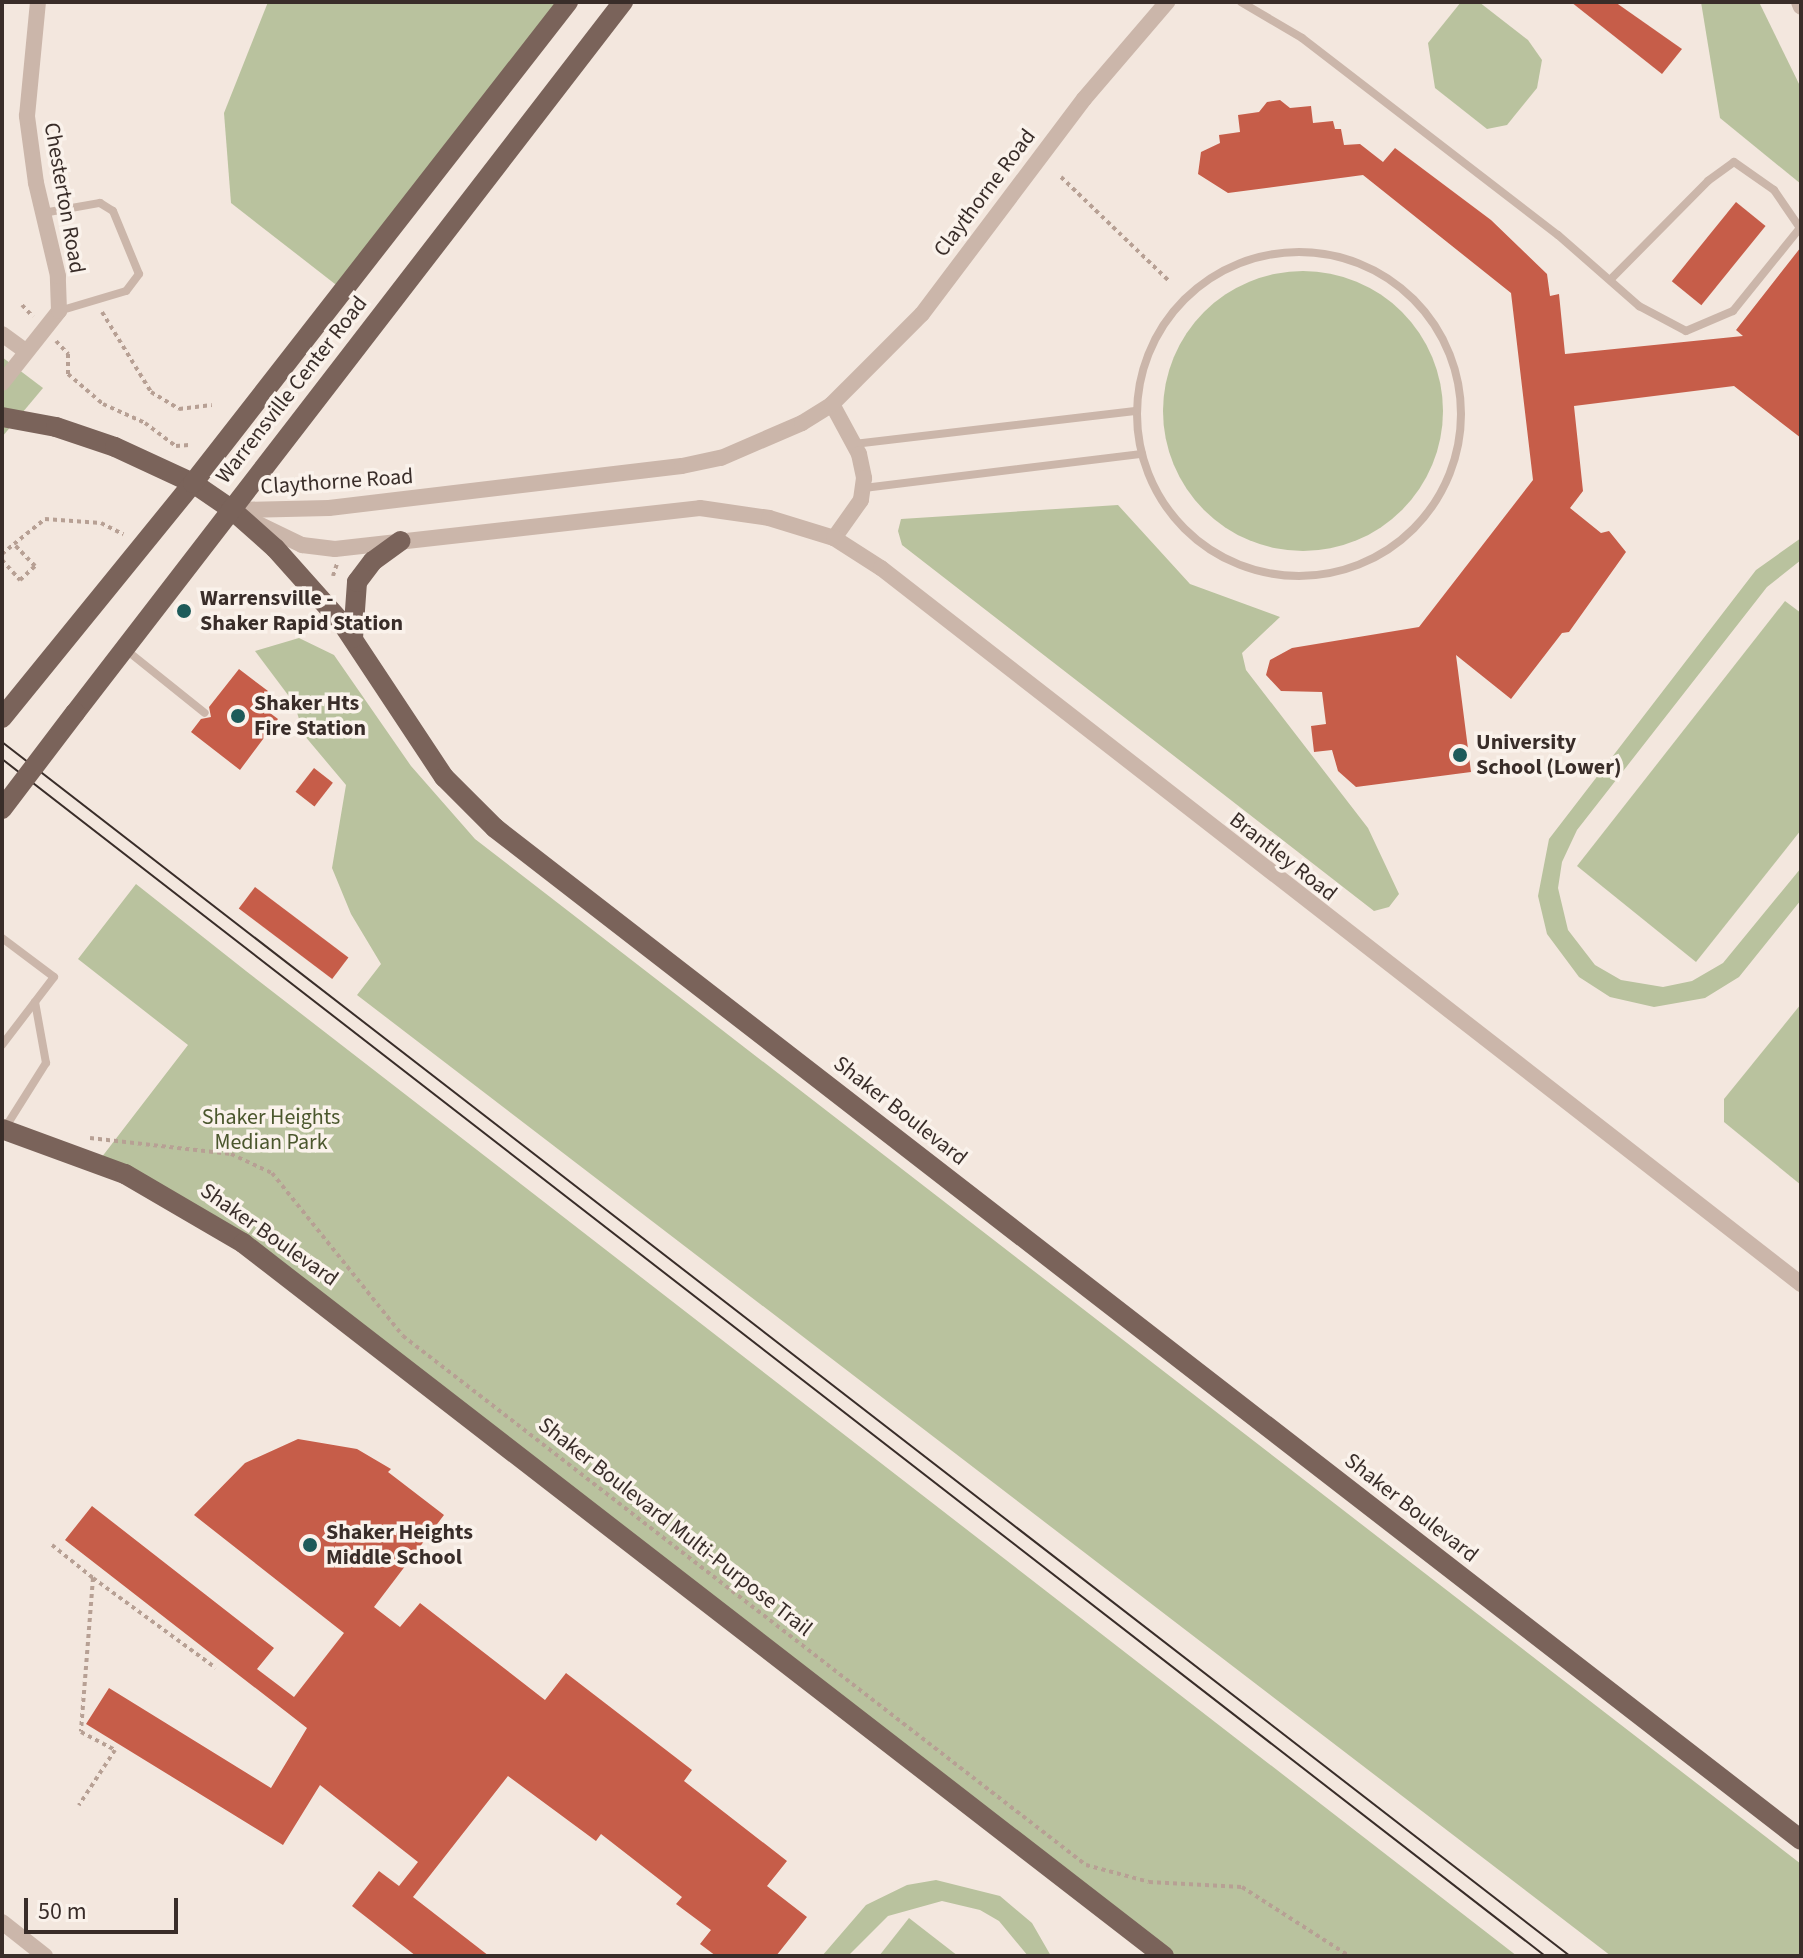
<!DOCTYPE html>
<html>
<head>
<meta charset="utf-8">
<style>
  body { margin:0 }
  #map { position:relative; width:1803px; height:1958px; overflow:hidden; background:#f3e7de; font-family:"Source Sans 3",sans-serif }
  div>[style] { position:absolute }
  .green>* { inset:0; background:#b9c29e }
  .round { border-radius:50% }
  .building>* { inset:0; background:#c65d49; transform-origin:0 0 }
  .path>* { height:4px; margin-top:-2px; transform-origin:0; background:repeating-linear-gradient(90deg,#b7a094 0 4px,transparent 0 8px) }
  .lane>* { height:8px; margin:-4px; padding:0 4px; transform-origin:4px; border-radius:4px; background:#cbb6aa }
  .lane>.ring { margin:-4px; padding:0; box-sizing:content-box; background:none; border:8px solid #cbb6aa; border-radius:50% }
  .street>* { height:16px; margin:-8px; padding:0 8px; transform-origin:8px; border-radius:8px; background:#cbb6aa }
  .primary>* { height:20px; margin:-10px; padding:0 10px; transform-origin:10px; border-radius:10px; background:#7a635a }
  .tram>* { height:2px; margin:-1px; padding:0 1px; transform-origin:1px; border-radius:1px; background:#392d29 }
  .primary-bridge>* { height:20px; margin:-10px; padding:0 10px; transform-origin:10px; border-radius:10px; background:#7a635a }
  .dots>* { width:22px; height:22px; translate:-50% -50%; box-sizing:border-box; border:4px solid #faf2eb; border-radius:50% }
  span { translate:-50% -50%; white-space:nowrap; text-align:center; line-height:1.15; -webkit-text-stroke:7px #faf2eb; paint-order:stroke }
  .street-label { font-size:22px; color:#392d29 }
  .poi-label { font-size:22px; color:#392d29; font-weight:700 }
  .left { translate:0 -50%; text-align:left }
  .park-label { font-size:22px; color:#4b572d }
  .frame { position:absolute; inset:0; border:4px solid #392d29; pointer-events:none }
  .scale { position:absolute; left:24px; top:1898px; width:154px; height:36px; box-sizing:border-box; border:4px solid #392d29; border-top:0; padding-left:10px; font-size:24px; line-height:28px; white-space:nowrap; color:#392d29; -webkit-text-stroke:6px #faf2eb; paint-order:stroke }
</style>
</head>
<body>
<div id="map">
  <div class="green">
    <i style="clip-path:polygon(268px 2px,568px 2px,344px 291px,231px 203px,224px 113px)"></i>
    <i style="clip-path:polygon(1461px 2px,1479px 2px,1528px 40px,1542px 60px,1537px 88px,1507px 125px,1487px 129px,1435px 88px,1428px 43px)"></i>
    <i style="clip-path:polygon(1701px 2px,1759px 2px,1801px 88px,1801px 184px,1720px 118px)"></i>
    <i class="round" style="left:1163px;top:271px;width:280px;height:280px"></i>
    <i style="clip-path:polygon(2px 357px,43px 388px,2px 437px)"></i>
    <i style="clip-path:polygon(1118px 505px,1190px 584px,1280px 617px,1242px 653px,1246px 670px,1368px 828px,1399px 894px,1389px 907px,1374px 911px,902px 545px,898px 531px,901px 519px)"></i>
    <i style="clip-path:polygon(1801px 538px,1801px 560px,1767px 587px,1577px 830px,1562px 862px,1558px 888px,1568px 930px,1595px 965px,1621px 980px,1663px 987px,1692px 981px,1723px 963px,1801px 868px,1801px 900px,1739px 977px,1705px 998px,1654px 1007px,1610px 997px,1579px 977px,1547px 934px,1538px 896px,1549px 839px,1756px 570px)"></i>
    <i style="clip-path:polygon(1785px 601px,1801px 613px,1801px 830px,1696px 962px,1577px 866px)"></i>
    <i style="clip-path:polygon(299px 638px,334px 655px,411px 766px,475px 839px,1801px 1864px,1801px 1956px,1611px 1956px,357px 995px,381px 964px,351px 914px,332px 868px,346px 785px,304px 735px,294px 703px,255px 651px)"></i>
    <i style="clip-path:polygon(136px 884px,246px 971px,1517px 1956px,1164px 1956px,294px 1281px,98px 1162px,188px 1045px,78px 959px)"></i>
    <i style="clip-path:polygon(1801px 1004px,1801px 1185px,1724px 1122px,1724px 1099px)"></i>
    <i style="clip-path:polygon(936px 1880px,1000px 1896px,1032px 1923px,1051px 1956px,1028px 1956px,999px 1921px,980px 1910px,942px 1901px,888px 1916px,848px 1956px,822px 1956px,866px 1905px,907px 1885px)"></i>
    <i style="clip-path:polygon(909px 1918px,958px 1956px,879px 1956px)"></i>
  </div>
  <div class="building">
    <i style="clip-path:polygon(1571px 2px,1615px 2px,1682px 49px,1662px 74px)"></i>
    <i style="clip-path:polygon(1280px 100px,1290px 108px,1311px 106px,1313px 123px,1333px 121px,1335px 129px,1341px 129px,1344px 145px,1360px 144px,1383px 162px,1395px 148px,1491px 220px,1547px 274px,1550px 296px,1559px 294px,1565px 354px,1743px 336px,1736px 330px,1801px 247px,1801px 438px,1734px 386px,1574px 406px,1583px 491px,1570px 508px,1601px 533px,1609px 531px,1626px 552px,1569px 632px,1562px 633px,1511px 699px,1456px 655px,1471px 772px,1356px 787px,1338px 771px,1332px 750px,1314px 752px,1311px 726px,1326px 724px,1322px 692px,1281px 691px,1266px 675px,1270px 660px,1292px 648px,1419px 627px,1533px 480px,1511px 293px,1363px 175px,1228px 193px,1198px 174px,1201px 152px,1220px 143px,1219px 135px,1240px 132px,1238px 115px,1259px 112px,1267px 102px)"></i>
    <i style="left:1736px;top:202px;width:38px;height:102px;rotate:39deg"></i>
    <i style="clip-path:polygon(239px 669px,268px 691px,258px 704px,278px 719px,240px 770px,191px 732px,201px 719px,211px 717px,209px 707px)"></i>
    <i style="left:314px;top:768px;width:24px;height:30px;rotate:38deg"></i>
    <i style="left:255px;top:887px;width:117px;height:27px;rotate:37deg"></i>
    <i style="clip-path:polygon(298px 1439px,357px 1449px,391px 1469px,388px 1472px,444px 1515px,374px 1607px,400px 1627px,420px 1603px,545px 1700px,566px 1673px,692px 1770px,684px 1781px,787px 1861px,767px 1886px,807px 1917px,776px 1956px,716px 1956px,700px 1944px,711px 1930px,676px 1904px,682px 1897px,601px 1834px,596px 1841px,508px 1776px,413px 1897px,489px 1956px,416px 1956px,352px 1906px,379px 1871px,399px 1886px,418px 1862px,320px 1785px,283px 1845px,86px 1724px,109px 1688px,271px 1788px,307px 1728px,65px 1540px,92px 1506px,274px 1648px,257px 1669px,294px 1697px,344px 1633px,194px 1515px,245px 1463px)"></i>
  </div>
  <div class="path">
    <i style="left:1061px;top:177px;width:151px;rotate:43.9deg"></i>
    <i style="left:22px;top:305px;width:16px;rotate:47deg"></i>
    <i style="left:102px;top:312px;width:94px;rotate:58.5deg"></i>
    <i style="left:151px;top:392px;width:33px;rotate:31deg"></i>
    <i style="left:179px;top:409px;width:33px;rotate:-7deg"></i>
    <i style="left:56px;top:341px;width:18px;rotate:47deg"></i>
    <i style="left:68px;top:354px;width:20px;rotate:90deg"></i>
    <i style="left:68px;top:374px;width:46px;rotate:40.6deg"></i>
    <i style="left:103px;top:404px;width:46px;rotate:24.3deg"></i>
    <i style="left:145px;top:423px;width:39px;rotate:37deg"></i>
    <i style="left:176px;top:446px;width:13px;rotate:-4deg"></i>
    <i style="left:2px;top:554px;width:16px;rotate:-40deg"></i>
    <i style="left:2px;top:560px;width:27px;rotate:48deg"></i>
    <i style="left:20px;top:580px;width:21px;rotate:-43deg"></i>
    <i style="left:35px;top:566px;width:30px;rotate:-134deg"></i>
    <i style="left:14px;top:544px;width:40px;rotate:-39deg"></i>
    <i style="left:45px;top:519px;width:56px;rotate:4.1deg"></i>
    <i style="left:101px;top:523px;width:25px;rotate:27deg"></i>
    <i style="left:333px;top:576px;width:13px;rotate:-72deg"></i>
    <i style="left:90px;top:1138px;width:142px;rotate:6.5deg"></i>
    <i style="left:231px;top:1154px;width:45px;rotate:24.9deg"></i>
    <i style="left:272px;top:1173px;width:209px;rotate:51.2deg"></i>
    <i style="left:403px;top:1336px;width:864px;rotate:37.76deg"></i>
    <i style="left:1086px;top:1865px;width:65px;rotate:15.1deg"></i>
    <i style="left:1149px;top:1882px;width:93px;rotate:3.1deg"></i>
    <i style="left:1242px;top:1887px;width:127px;rotate:32.8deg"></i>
    <i style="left:52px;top:1545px;width:53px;rotate:38.8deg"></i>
    <i style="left:93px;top:1578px;width:154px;rotate:94.5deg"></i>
    <i style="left:81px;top:1732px;width:38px;rotate:28deg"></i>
    <i style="left:115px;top:1750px;width:66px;rotate:123.2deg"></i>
    <i style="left:93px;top:1578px;width:152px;rotate:36.2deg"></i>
  </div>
  <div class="lane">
    <i style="left:1241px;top:2px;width:71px;rotate:30.5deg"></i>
    <i style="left:1302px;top:38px;width:323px;rotate:37.6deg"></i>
    <i style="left:1558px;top:235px;width:108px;rotate:41.2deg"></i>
    <i style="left:1639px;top:306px;width:53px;rotate:28deg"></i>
    <i style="left:1686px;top:331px;width:51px;rotate:-23.1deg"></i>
    <i style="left:1733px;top:311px;width:107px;rotate:-51.1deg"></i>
    <i style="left:1800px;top:228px;width:46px;rotate:-124.4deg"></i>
    <i style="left:1774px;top:190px;width:49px;rotate:-145deg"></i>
    <i style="left:1734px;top:162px;width:32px;rotate:144deg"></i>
    <i style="left:1708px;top:181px;width:136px;rotate:134.7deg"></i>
    <i style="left:43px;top:213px;width:58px;rotate:-10deg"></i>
    <i style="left:100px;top:203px;width:15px;rotate:32deg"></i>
    <i style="left:113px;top:211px;width:68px;rotate:67.6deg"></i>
    <i style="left:139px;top:274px;width:21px;rotate:127deg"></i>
    <i style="left:126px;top:291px;width:70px;rotate:163.4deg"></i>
    <i class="ring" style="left:1137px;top:252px;width:316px;height:316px"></i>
    <i style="left:854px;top:444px;width:283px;rotate:-6.7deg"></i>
    <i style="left:864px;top:488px;width:280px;rotate:-7deg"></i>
    <i style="left:125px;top:649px;width:102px;rotate:38.7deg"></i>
    <i style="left:2px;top:938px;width:65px;rotate:36.9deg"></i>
    <i style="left:54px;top:977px;width:86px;rotate:127.4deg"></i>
    <i style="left:5px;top:1128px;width:77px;rotate:-57.8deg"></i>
    <i style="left:46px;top:1063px;width:62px;rotate:-100.2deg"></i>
  </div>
  <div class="street">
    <i style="left:1799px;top:2px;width:5px;rotate:68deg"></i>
    <i style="left:2px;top:334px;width:27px;rotate:36deg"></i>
    <i style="left:2px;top:383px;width:92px;rotate:-51.6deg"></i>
    <i style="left:59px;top:311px;width:35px;rotate:-92deg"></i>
    <i style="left:58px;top:276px;width:96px;rotate:-103.3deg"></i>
    <i style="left:36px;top:183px;width:68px;rotate:-97.7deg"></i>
    <i style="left:27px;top:116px;width:115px;rotate:-84.5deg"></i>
    <i style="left:832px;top:404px;width:57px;rotate:61.6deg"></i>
    <i style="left:859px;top:454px;width:25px;rotate:78deg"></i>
    <i style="left:864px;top:478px;width:22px;rotate:98deg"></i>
    <i style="left:861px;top:500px;width:47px;rotate:125.4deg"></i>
    <i style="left:237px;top:510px;width:92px;rotate:-1.2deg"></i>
    <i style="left:329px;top:508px;width:355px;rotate:-6.8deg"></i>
    <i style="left:682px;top:466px;width:40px;rotate:-12deg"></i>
    <i style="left:721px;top:458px;width:88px;rotate:-23.4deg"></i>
    <i style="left:802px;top:423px;width:36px;rotate:-32deg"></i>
    <i style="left:832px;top:404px;width:127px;rotate:-45deg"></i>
    <i style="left:922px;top:314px;width:269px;rotate:-53deg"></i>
    <i style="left:1084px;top:99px;width:128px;rotate:-49.4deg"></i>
    <i style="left:250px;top:520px;width:58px;rotate:25.7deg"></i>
    <i style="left:302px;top:545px;width:33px;rotate:7deg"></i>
    <i style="left:335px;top:549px;width:367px;rotate:-6.4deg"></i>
    <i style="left:700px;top:508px;width:70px;rotate:8.2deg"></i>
    <i style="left:769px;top:518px;width:68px;rotate:17.1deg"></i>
    <i style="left:834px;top:538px;width:56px;rotate:32.6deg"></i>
    <i style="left:881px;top:568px;width:1166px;rotate:37.89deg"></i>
    <i style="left:2px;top:1922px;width:55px;rotate:38.3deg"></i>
  </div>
  <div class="primary">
    <i style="left:2px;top:417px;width:55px;rotate:10.5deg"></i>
    <i style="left:56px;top:427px;width:62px;rotate:18.7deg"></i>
    <i style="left:115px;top:447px;width:86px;rotate:24.8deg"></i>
    <i style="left:193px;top:483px;width:46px;rotate:34.4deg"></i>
    <i style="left:231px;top:509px;width:59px;rotate:41.6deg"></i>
    <i style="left:275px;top:548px;width:101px;rotate:48.2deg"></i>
    <i style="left:342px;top:623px;width:185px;rotate:56.5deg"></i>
    <i style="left:444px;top:777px;width:72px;rotate:45deg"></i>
    <i style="left:495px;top:828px;width:1652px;rotate:37.77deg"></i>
    <i style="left:353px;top:638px;width:56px;rotate:-85.9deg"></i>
    <i style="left:357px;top:582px;width:26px;rotate:-53deg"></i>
    <i style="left:373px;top:561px;width:34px;rotate:-36deg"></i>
    <i style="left:75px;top:713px;width:898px;rotate:-52.38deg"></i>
    <i style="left:2px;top:718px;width:303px;rotate:-50.9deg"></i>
    <i style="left:193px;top:483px;width:610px;rotate:-52.06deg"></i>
    <i style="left:2px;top:1129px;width:131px;rotate:20.1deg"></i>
    <i style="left:125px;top:1174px;width:137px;rotate:30.3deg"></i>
    <i style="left:243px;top:1243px;width:1165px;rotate:37.75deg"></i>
  </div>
  <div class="tram">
    <i style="left:2px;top:742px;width:1983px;rotate:37.75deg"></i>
    <i style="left:2px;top:759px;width:1953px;rotate:37.8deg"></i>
  </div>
  <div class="primary-bridge">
    <i style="left:2px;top:809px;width:121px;rotate:-52.8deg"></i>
  </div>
  <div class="dots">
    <i style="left:184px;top:611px;background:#1e5b5a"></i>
    <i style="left:238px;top:716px;background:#1e5b5a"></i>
    <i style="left:1460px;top:755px;background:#1e5b5a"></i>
    <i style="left:310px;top:1545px;background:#1e5b5a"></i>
  </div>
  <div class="street-label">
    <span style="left:985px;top:193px;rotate:-53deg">Claythorne Road</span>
    <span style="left:64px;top:198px;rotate:80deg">Chesterton Road</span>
    <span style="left:292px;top:390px;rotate:-52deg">Warrensville Center Road</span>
    <span style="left:337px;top:482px;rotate:-4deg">Claythorne Road</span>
    <span style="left:1283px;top:857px;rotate:38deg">Brantley Road</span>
    <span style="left:900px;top:1111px;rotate:38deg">Shaker Boulevard</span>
    <span style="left:269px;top:1235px;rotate:35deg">Shaker Boulevard</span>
    <span style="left:1411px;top:1508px;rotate:38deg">Shaker Boulevard</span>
    <span style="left:675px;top:1527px;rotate:38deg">Shaker Boulevard Multi-Purpose Trail</span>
  </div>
  <div class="poi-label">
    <span class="left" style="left:200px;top:611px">Warrensville -<br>Shaker Rapid Station</span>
    <span class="left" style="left:254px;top:716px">Shaker Hts<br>Fire Station</span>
    <span class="left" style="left:1476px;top:755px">University<br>School (Lower)</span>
    <span class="left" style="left:326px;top:1545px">Shaker Heights<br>Middle School</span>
  </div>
  <div class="park-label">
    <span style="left:271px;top:1130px">Shaker Heights<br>Median Park</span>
  </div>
  <div class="frame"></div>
  <div class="scale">50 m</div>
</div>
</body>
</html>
